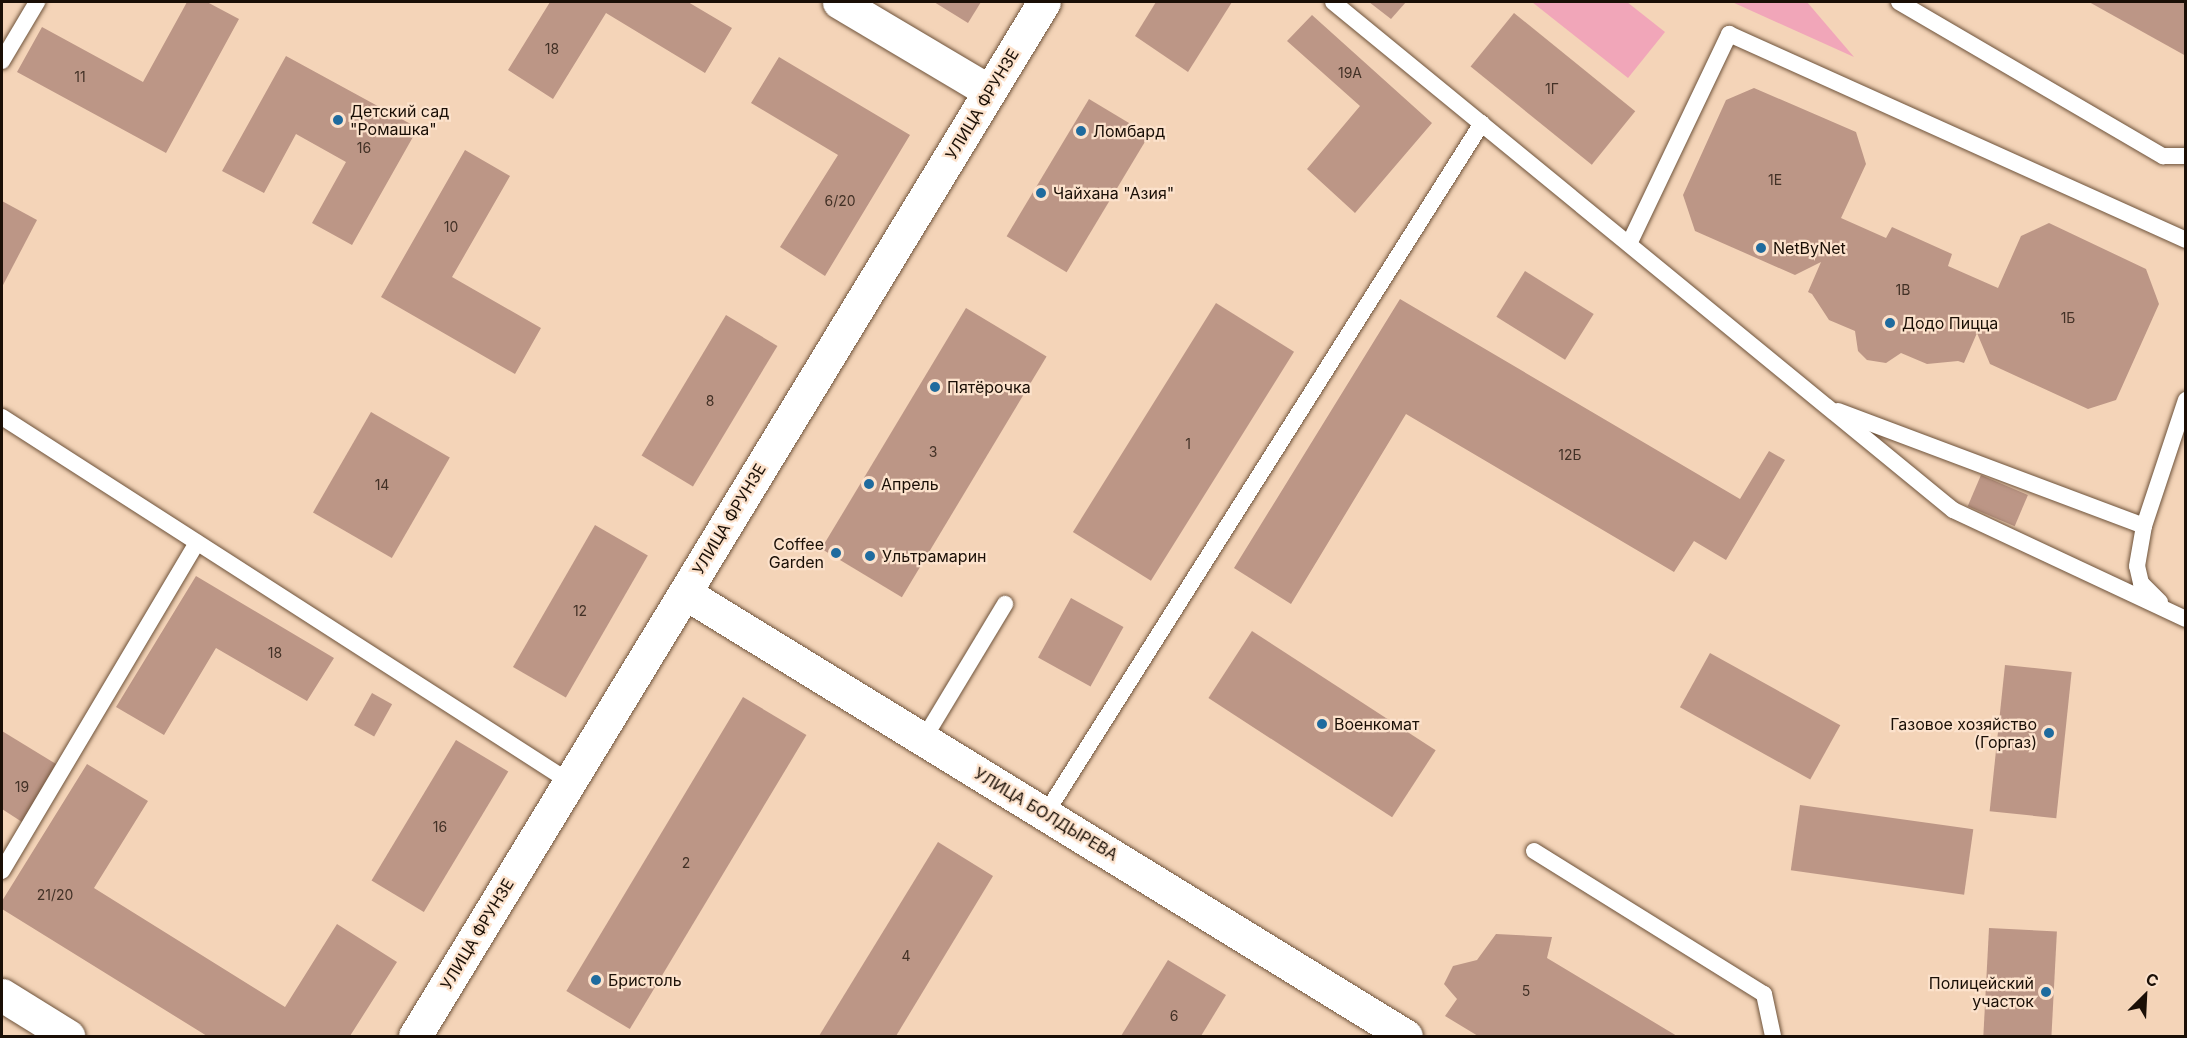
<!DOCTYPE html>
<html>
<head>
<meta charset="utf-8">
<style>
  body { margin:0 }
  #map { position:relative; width:2187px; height:1038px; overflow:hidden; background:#f4d4b8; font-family:Inter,sans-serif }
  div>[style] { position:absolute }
  .green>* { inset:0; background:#f1a6b9 }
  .building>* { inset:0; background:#bc9686; transform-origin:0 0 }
  .roads { filter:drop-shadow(0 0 2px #6e533b) drop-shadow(0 0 2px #6e533b) }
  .lane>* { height:16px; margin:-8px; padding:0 8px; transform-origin:8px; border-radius:8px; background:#fff }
  .street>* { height:33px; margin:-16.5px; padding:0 16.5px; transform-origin:16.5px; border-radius:16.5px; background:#fff }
  .secondary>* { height:33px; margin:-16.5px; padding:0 16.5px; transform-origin:16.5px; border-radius:16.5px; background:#fff }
  .dots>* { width:16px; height:16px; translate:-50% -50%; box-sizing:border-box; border:3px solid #fce2cc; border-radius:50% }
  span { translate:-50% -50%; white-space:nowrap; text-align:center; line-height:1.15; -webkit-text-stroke:4.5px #fce2cc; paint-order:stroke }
  .number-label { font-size:14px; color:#423126 }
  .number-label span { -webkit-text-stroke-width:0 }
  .street-label { font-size:16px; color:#1a0f06 }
  .poi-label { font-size:16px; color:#1a0f06 }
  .left { translate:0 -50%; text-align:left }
  .right { translate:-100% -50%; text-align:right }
  .frame { position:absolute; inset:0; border:3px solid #1a0f06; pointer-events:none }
  .north { position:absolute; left:2115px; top:966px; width:60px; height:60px; -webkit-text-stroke:4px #fce2cc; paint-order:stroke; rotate:24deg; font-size:16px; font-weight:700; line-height:24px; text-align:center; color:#1a0f06 }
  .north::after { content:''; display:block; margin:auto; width:21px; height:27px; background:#1a0f06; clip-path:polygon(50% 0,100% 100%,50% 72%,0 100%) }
</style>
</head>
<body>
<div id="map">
  <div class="green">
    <i style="clip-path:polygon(1532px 2px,1627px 2px,1665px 32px,1628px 78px)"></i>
    <i style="clip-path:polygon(1732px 2px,1807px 2px,1854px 57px)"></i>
  </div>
  <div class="building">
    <i style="clip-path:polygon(187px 2px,207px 2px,239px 19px,166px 153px,17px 72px,42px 27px,143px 82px)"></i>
    <i style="clip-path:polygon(550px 2px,688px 2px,732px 28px,705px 73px,606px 13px,553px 99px,508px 70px)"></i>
    <i style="clip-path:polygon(934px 2px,981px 2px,968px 23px)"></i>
    <i style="clip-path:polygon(1156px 2px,1232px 2px,1188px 72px,1135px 36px)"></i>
    <i style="clip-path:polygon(1369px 2px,1406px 2px,1391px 19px)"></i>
    <i style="clip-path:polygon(2089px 2px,2186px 2px,2186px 56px)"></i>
    <i style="left:1514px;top:13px;width:156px;height:69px;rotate:39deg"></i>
    <i style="clip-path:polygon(1312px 15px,1432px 123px,1355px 213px,1307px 169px,1360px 106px,1287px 41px)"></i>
    <i style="clip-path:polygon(286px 56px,418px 128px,352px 245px,312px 223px,346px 162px,296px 134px,264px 193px,222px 171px)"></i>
    <i style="clip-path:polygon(779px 57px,910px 135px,825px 276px,780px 247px,838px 155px,751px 103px)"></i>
    <i style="clip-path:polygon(1754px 88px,1856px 132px,1866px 164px,1841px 218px,1886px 238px,1892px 227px,1952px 254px,1948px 266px,1998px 288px,2021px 236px,2049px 223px,2146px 269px,2159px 304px,2116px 400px,2088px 409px,1990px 364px,1977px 333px,1964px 363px,1958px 361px,1927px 364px,1901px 353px,1886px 363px,1867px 360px,1858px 351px,1855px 331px,1829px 320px,1812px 294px,1808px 292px,1821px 262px,1795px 275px,1695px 231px,1683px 195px,1726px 100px)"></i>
    <i style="left:1089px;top:99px;width:70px;height:160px;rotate:31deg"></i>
    <i style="clip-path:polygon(465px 150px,510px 176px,452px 277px,541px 328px,515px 374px,381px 297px)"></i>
    <i style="clip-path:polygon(2px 201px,37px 220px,2px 287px)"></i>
    <i style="left:1525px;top:271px;width:81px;height:54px;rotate:32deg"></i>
    <i style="clip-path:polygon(1400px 299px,1740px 499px,1769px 451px,1785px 460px,1726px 560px,1694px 541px,1674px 572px,1406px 414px,1291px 604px,1234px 568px)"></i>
    <i style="left:1216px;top:303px;width:92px;height:270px;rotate:32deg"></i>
    <i style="left:966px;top:308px;width:94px;height:281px;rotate:31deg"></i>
    <i style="left:726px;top:315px;width:60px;height:164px;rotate:31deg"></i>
    <i style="left:371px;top:412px;width:91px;height:116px;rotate:30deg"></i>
    <i style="left:1981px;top:475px;width:51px;height:34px;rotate:23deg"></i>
    <i style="left:595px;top:525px;width:61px;height:164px;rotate:30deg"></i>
    <i style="clip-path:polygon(196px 576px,334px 658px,307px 701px,216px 648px,164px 735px,116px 707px)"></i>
    <i style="left:1071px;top:598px;width:60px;height:68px;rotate:29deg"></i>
    <i style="left:1252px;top:631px;width:219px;height:80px;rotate:33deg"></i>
    <i style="left:1710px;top:653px;width:149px;height:62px;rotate:29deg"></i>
    <i style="left:2005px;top:665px;width:67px;height:147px;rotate:6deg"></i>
    <i style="left:372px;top:693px;width:23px;height:37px;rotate:29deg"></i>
    <i style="left:743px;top:697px;width:74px;height:343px;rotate:31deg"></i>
    <i style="clip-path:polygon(2px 731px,56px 764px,22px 822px,2px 809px)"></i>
    <i style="left:456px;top:740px;width:61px;height:164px;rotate:31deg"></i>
    <i style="clip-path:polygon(87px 764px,148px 801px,94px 888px,285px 1007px,337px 924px,397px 962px,350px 1036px,207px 1036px,2px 909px,2px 901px)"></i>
    <i style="left:1800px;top:805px;width:175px;height:66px;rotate:8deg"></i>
    <i style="clip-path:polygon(938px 842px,993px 876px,896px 1036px,819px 1036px)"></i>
    <i style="left:1989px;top:928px;width:68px;height:108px;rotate:3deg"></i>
    <i style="clip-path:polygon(1496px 934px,1552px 937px,1547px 958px,1677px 1036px,1478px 1036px,1445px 1016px,1457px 999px,1444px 984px,1453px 966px,1477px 960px)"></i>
    <i style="clip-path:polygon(1168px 960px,1226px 995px,1201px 1036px,1121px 1036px)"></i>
  </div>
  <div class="roads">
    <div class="lane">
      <i style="left:1333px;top:2px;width:802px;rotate:39.33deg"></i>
      <i style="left:1953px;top:510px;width:257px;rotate:25.1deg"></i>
      <i style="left:1899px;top:2px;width:306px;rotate:30.3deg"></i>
      <i style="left:2163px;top:156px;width:23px"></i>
      <i style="left:2px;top:61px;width:69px;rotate:-59.3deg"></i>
      <i style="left:1629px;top:244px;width:233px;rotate:-64.5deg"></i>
      <i style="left:1729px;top:34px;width:501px;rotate:24.26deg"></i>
      <i style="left:1838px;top:411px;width:327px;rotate:20.6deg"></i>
      <i style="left:2px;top:417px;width:675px;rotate:32.73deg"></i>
      <i style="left:2160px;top:602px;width:27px;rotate:-135deg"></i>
      <i style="left:2141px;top:583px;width:17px;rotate:-103deg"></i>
      <i style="left:2137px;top:566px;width:41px;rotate:-80.1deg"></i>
      <i style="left:2144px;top:526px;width:133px;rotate:-71.6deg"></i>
      <i style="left:923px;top:740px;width:159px;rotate:-58.9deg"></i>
      <i style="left:1046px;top:813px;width:816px;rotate:-57.71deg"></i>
      <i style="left:1534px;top:851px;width:271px;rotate:31.9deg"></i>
      <i style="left:1764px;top:994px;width:43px;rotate:77.9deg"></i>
      <i style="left:2px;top:871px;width:382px;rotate:-59.3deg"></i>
    </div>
    <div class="street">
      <i style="left:839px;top:2px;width:174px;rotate:30.7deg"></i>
      <i style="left:685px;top:593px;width:846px;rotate:31.57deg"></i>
      <i style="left:415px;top:1036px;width:1210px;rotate:-58.69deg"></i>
    </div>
    <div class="secondary">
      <i style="left:2px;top:995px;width:78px;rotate:31.8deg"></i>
    </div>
  </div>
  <div class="dots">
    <i style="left:338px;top:120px;background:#1f6b9e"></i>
    <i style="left:1081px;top:131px;background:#1f6b9e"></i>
    <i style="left:1041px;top:193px;background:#1f6b9e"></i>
    <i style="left:1761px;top:248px;background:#1f6b9e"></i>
    <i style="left:1890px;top:323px;background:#1f6b9e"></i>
    <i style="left:935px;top:387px;background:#1f6b9e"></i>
    <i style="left:869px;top:484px;background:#1f6b9e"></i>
    <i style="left:836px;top:553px;background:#1f6b9e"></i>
    <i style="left:870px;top:556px;background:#1f6b9e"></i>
    <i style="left:1322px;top:724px;background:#1f6b9e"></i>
    <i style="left:2049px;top:733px;background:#1f6b9e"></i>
    <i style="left:596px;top:980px;background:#1f6b9e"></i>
    <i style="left:2046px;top:992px;background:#1f6b9e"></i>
  </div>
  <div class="number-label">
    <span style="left:552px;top:49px">18</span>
    <span style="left:1350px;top:73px">19А</span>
    <span style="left:80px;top:77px">11</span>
    <span style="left:1552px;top:89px">1Г</span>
    <span style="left:364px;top:148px">16</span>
    <span style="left:1775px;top:180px">1Е</span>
    <span style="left:840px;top:201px">6/20</span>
    <span style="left:451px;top:227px">10</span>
    <span style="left:1903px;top:290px">1В</span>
    <span style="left:2068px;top:318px">1Б</span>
    <span style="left:710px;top:401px">8</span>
    <span style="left:1188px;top:444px">1</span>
    <span style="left:933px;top:452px">3</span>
    <span style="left:1570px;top:455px">12Б</span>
    <span style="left:382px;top:485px">14</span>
    <span style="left:580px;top:611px">12</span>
    <span style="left:275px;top:653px">18</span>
    <span style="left:22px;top:787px">19</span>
    <span style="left:440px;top:827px">16</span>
    <span style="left:686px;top:863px">2</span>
    <span style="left:55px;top:895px">21/20</span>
    <span style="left:906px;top:956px">4</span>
    <span style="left:1526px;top:991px">5</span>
    <span style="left:1174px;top:1016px">6</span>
  </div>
  <div class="street-label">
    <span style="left:982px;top:104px;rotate:-59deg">УЛИЦА ФРУНЗЕ</span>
    <span style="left:729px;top:519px;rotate:-59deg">УЛИЦА ФРУНЗЕ</span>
    <span style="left:1046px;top:814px;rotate:31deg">УЛИЦА БОЛДЫРЕВА</span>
    <span style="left:477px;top:934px;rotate:-59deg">УЛИЦА ФРУНЗЕ</span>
  </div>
  <div class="poi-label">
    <span class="left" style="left:350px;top:120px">Детский сад<br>"Ромашка"</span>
    <span class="left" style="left:1093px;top:131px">Ломбард</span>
    <span class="left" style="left:1053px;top:193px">Чайхана "Азия"</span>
    <span class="left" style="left:1773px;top:248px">NetByNet</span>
    <span class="left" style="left:1902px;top:323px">Додо Пицца</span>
    <span class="left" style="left:947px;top:387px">Пятёрочка</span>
    <span class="left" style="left:881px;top:484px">Апрель</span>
    <span class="right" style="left:824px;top:553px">Coffee<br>Garden</span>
    <span class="left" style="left:882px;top:556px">Ультрамарин</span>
    <span class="left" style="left:1334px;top:724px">Военкомат</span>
    <span class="right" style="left:2037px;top:733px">Газовое хозяйство<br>(Горгаз)</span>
    <span class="left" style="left:608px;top:980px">Бристоль</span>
    <span class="right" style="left:2034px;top:992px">Полицейский<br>участок</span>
  </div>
  <div class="frame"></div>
  <div class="north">С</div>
</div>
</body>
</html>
